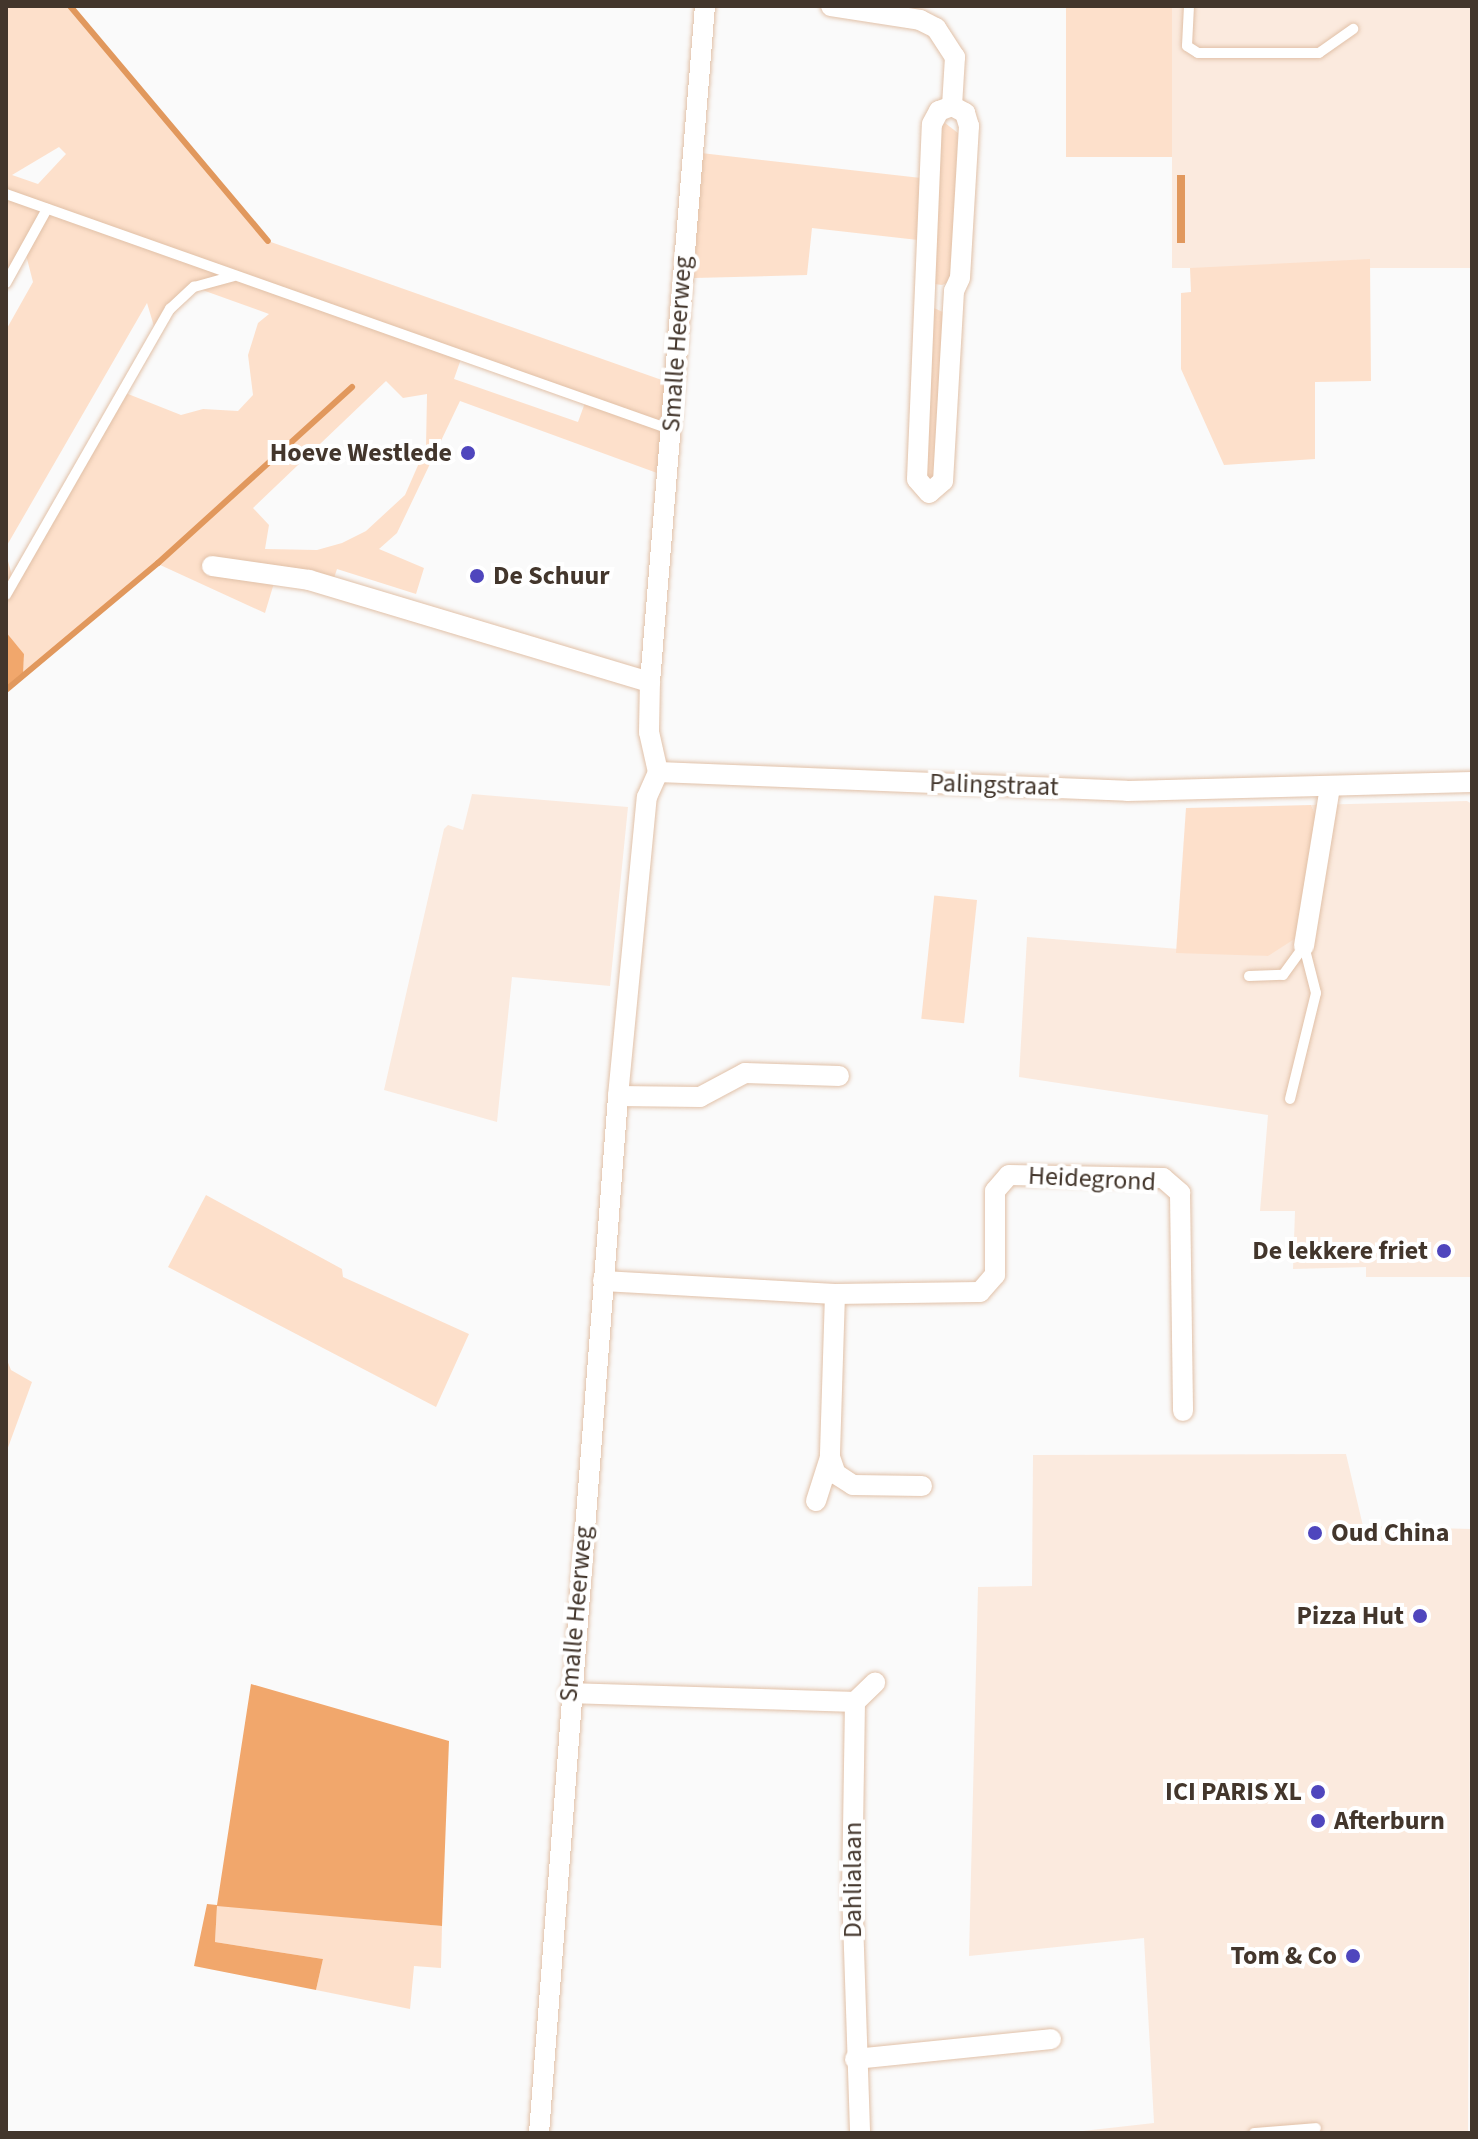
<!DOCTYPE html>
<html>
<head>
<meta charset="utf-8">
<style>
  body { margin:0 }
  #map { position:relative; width:1478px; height:2139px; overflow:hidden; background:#fafafa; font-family:"Source Sans 3",sans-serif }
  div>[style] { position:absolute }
  .built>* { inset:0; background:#fbeade; transform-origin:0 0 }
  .green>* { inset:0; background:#fde0cb; transform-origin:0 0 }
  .forest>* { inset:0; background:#f1a76c }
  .water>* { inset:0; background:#e1985d; transform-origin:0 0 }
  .stream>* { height:6px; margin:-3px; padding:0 3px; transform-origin:3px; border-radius:3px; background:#e1985d }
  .roads { filter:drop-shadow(0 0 2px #e1c1a8) drop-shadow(0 0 2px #e1c1a8) }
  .service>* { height:10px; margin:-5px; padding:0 5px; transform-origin:5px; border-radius:5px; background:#fff }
  .minor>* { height:20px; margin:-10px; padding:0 10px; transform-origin:10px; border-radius:10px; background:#fff }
  .dots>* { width:22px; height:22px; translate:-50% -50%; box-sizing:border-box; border:4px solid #fff; border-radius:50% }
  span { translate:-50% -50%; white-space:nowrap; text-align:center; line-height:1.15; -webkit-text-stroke:8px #fff; paint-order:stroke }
  .street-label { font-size:26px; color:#43362c }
  .poi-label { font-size:26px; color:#43362c; font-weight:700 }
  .right { translate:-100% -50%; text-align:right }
  .left { translate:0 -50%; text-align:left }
  .frame { position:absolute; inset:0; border:8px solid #43362c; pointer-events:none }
</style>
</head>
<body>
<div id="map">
  <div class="built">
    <i style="left:1172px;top:6px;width:300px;height:262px"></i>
    <i style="clip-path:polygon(472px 794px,628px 807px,610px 986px,512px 977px,497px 1122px,384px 1090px,444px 829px,448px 825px,463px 830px)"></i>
    <i style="clip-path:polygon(1467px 801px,1472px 804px,1472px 1277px,1366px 1277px,1366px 1267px,1293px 1269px,1295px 1211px,1260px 1211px,1268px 1115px,1019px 1077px,1027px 937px,1268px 956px,1317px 818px,1311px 805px)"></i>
    <i style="clip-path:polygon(1346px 1454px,1363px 1526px,1471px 1529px,1468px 2133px,1065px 2133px,1154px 2123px,1144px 1938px,969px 1956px,978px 1587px,1032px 1586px,1033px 1455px)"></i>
  </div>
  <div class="green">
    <i style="clip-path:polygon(evenodd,6px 6px,70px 6px,268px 241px,676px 385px,668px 477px,460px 401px,397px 533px,379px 549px,424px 568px,416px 594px,337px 569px,331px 587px,274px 583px,265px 613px,158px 564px,23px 676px,24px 654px,6px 632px,6px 554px,13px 579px,123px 392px,181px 415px,203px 409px,238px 411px,253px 395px,248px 355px,258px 323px,269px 314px,194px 287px,156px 333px,147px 303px,6px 547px,6px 330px,33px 282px,25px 251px,15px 267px,6px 269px,6px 6px,59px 147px,66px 154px,38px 184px,12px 175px,59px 147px,6px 6px,462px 356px,586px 400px,578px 422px,454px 379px,462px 356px,6px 6px,386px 381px,403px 398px,427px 394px,426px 447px,405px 495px,366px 531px,342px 543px,317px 550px,265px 549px,269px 525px,253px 508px,386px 381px)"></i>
    <i style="left:1066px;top:6px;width:106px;height:151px"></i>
    <i style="clip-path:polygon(945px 123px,958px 133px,952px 269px,949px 282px,942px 285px,934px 284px,936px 129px)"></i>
    <i style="clip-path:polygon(701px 153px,921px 178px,918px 240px,812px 228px,807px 275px,694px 278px)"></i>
    <i style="clip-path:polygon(1370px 259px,1371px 381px,1315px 382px,1315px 459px,1224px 465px,1181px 369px,1181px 293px,1191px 292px,1190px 268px)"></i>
    <i style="clip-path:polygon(934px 308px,947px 314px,939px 474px,924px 487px)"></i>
    <i style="clip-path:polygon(1311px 805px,1317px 818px,1296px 938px,1268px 956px,1176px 953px,1186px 808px)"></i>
    <i style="left:977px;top:900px;width:124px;height:43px;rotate:96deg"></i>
    <i style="clip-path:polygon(206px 1195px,342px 1269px,343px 1277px,469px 1334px,436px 1407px,168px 1267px)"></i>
    <i style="clip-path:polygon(7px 1360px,11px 1370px,32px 1382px,6px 1453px)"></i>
    <i style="clip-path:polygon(217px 1905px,442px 1926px,441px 1968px,414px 1966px,410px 2009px,316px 1990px,323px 1959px,215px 1942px)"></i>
  </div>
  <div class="forest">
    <i style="clip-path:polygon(6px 632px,24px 654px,23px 676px,6px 690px)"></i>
    <i style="clip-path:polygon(251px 1684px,449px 1741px,442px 1926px,217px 1906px,215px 1942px,323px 1959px,316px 1990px,194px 1966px,207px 1904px,217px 1905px)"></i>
  </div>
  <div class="water">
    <i style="left:1177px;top:175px;width:8px;height:68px"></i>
  </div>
  <div class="stream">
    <i style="left:70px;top:6px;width:307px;rotate:49.9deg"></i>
    <i style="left:6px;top:690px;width:198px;rotate:-39.9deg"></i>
    <i style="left:158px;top:563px;width:262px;rotate:-42.2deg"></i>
  </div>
  <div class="roads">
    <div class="service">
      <i style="left:1189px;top:6px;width:40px;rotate:92.9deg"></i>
      <i style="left:1187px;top:46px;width:13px;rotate:32deg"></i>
      <i style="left:1198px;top:53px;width:121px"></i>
      <i style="left:1319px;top:53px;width:42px;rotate:-35.2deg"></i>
      <i style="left:6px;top:194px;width:707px;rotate:19.51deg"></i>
      <i style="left:6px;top:283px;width:85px;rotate:-61deg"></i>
      <i style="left:6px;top:595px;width:330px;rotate:-60.2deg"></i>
      <i style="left:170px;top:309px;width:33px;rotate:-43deg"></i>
      <i style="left:194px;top:287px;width:41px;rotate:-15.4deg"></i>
      <i style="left:1249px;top:976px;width:34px;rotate:-2deg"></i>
      <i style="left:1283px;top:975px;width:36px;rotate:-54deg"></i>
      <i style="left:1290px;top:1099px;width:109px;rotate:-76.2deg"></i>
      <i style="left:1316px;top:993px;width:49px;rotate:-104.3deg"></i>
      <i style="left:1254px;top:2133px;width:62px;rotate:-4.6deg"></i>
    </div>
    <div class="minor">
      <i style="left:831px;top:6px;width:90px;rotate:8.9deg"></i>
      <i style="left:920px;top:20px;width:18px;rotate:27deg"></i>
      <i style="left:936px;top:28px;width:35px;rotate:57deg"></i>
      <i style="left:955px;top:57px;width:49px;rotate:93.5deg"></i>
      <i style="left:952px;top:106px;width:15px;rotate:28deg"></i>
      <i style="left:965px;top:113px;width:14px;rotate:73deg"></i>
      <i style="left:969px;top:126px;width:152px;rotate:93.4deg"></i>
      <i style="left:960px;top:278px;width:14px;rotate:115deg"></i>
      <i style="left:954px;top:291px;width:190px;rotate:93.3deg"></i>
      <i style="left:943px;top:481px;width:18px;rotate:139deg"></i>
      <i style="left:929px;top:493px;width:18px;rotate:-131deg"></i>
      <i style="left:917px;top:479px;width:355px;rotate:-87.6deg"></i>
      <i style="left:932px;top:124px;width:15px;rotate:-62deg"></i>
      <i style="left:939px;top:111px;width:14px;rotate:-21deg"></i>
      <i style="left:212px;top:566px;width:98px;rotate:8.2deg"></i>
      <i style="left:309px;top:580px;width:356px;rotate:16.7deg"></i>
      <i style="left:658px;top:772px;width:469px;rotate:2.3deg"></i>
      <i style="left:1127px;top:791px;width:345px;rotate:-1.5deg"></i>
      <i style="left:1304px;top:946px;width:160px;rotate:-80.7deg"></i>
      <i style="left:618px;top:1096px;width:82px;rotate:0.7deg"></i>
      <i style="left:700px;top:1097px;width:51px;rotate:-28.1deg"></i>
      <i style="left:745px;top:1073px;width:94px;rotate:1.8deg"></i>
      <i style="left:603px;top:1281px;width:232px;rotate:3.2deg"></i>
      <i style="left:835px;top:1294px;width:145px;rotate:-0.8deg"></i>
      <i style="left:980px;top:1292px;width:23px;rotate:-49deg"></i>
      <i style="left:995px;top:1275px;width:84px;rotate:-90deg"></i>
      <i style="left:995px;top:1191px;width:21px;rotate:-49deg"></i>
      <i style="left:1009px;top:1175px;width:154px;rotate:1.1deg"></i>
      <i style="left:1163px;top:1178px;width:23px;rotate:41deg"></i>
      <i style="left:1180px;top:1193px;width:218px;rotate:89.2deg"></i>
      <i style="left:835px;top:1294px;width:163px;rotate:91.8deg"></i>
      <i style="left:830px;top:1457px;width:18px;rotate:71deg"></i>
      <i style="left:836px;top:1474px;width:20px;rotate:33deg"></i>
      <i style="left:853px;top:1485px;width:69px;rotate:0.8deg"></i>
      <i style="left:816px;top:1501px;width:46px;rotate:-72.3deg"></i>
      <i style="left:569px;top:1693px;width:286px;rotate:1.8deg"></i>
      <i style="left:855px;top:1702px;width:187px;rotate:90.9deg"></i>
      <i style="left:852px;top:1889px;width:244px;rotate:88.1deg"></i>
      <i style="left:855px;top:1702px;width:28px;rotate:-44deg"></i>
      <i style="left:855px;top:2059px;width:197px;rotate:-5.8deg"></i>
      <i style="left:539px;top:2133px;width:1040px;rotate:-85.64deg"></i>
      <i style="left:618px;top:1096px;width:300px;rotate:-84.5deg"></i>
      <i style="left:647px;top:797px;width:27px;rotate:-66deg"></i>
      <i style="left:658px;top:772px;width:41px;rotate:-102.7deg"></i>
      <i style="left:649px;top:732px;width:50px;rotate:-88.9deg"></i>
      <i style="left:650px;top:682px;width:678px;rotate:-85.35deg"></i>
    </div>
  </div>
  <div class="dots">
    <i style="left:468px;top:453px;background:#4f46bd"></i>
    <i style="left:477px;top:576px;background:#4f46bd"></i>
    <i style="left:1444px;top:1251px;background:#4f46bd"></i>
    <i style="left:1315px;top:1533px;background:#4f46bd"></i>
    <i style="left:1420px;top:1616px;background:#4f46bd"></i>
    <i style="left:1318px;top:1792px;background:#4f46bd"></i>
    <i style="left:1318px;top:1821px;background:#4f46bd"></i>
    <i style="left:1353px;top:1956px;background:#4f46bd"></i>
  </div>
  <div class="street-label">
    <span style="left:677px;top:344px;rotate:-86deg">Smalle Heerweg</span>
    <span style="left:994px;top:785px;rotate:2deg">Palingstraat</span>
    <span style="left:1092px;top:1179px;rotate:3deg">Heidegrond</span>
    <span style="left:576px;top:1614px;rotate:-85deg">Smalle Heerweg</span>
    <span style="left:853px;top:1880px;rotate:-90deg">Dahlialaan</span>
  </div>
  <div class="poi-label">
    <span class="right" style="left:452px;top:453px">Hoeve Westlede</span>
    <span class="left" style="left:493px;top:576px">De Schuur</span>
    <span class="right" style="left:1428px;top:1251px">De lekkere friet</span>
    <span class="left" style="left:1331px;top:1533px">Oud China</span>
    <span class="right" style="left:1404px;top:1616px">Pizza Hut</span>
    <span class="right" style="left:1302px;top:1792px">ICI PARIS XL</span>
    <span class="left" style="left:1334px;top:1821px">Afterburn</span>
    <span class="right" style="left:1337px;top:1956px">Tom &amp; Co</span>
  </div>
  <div class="frame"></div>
</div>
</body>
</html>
